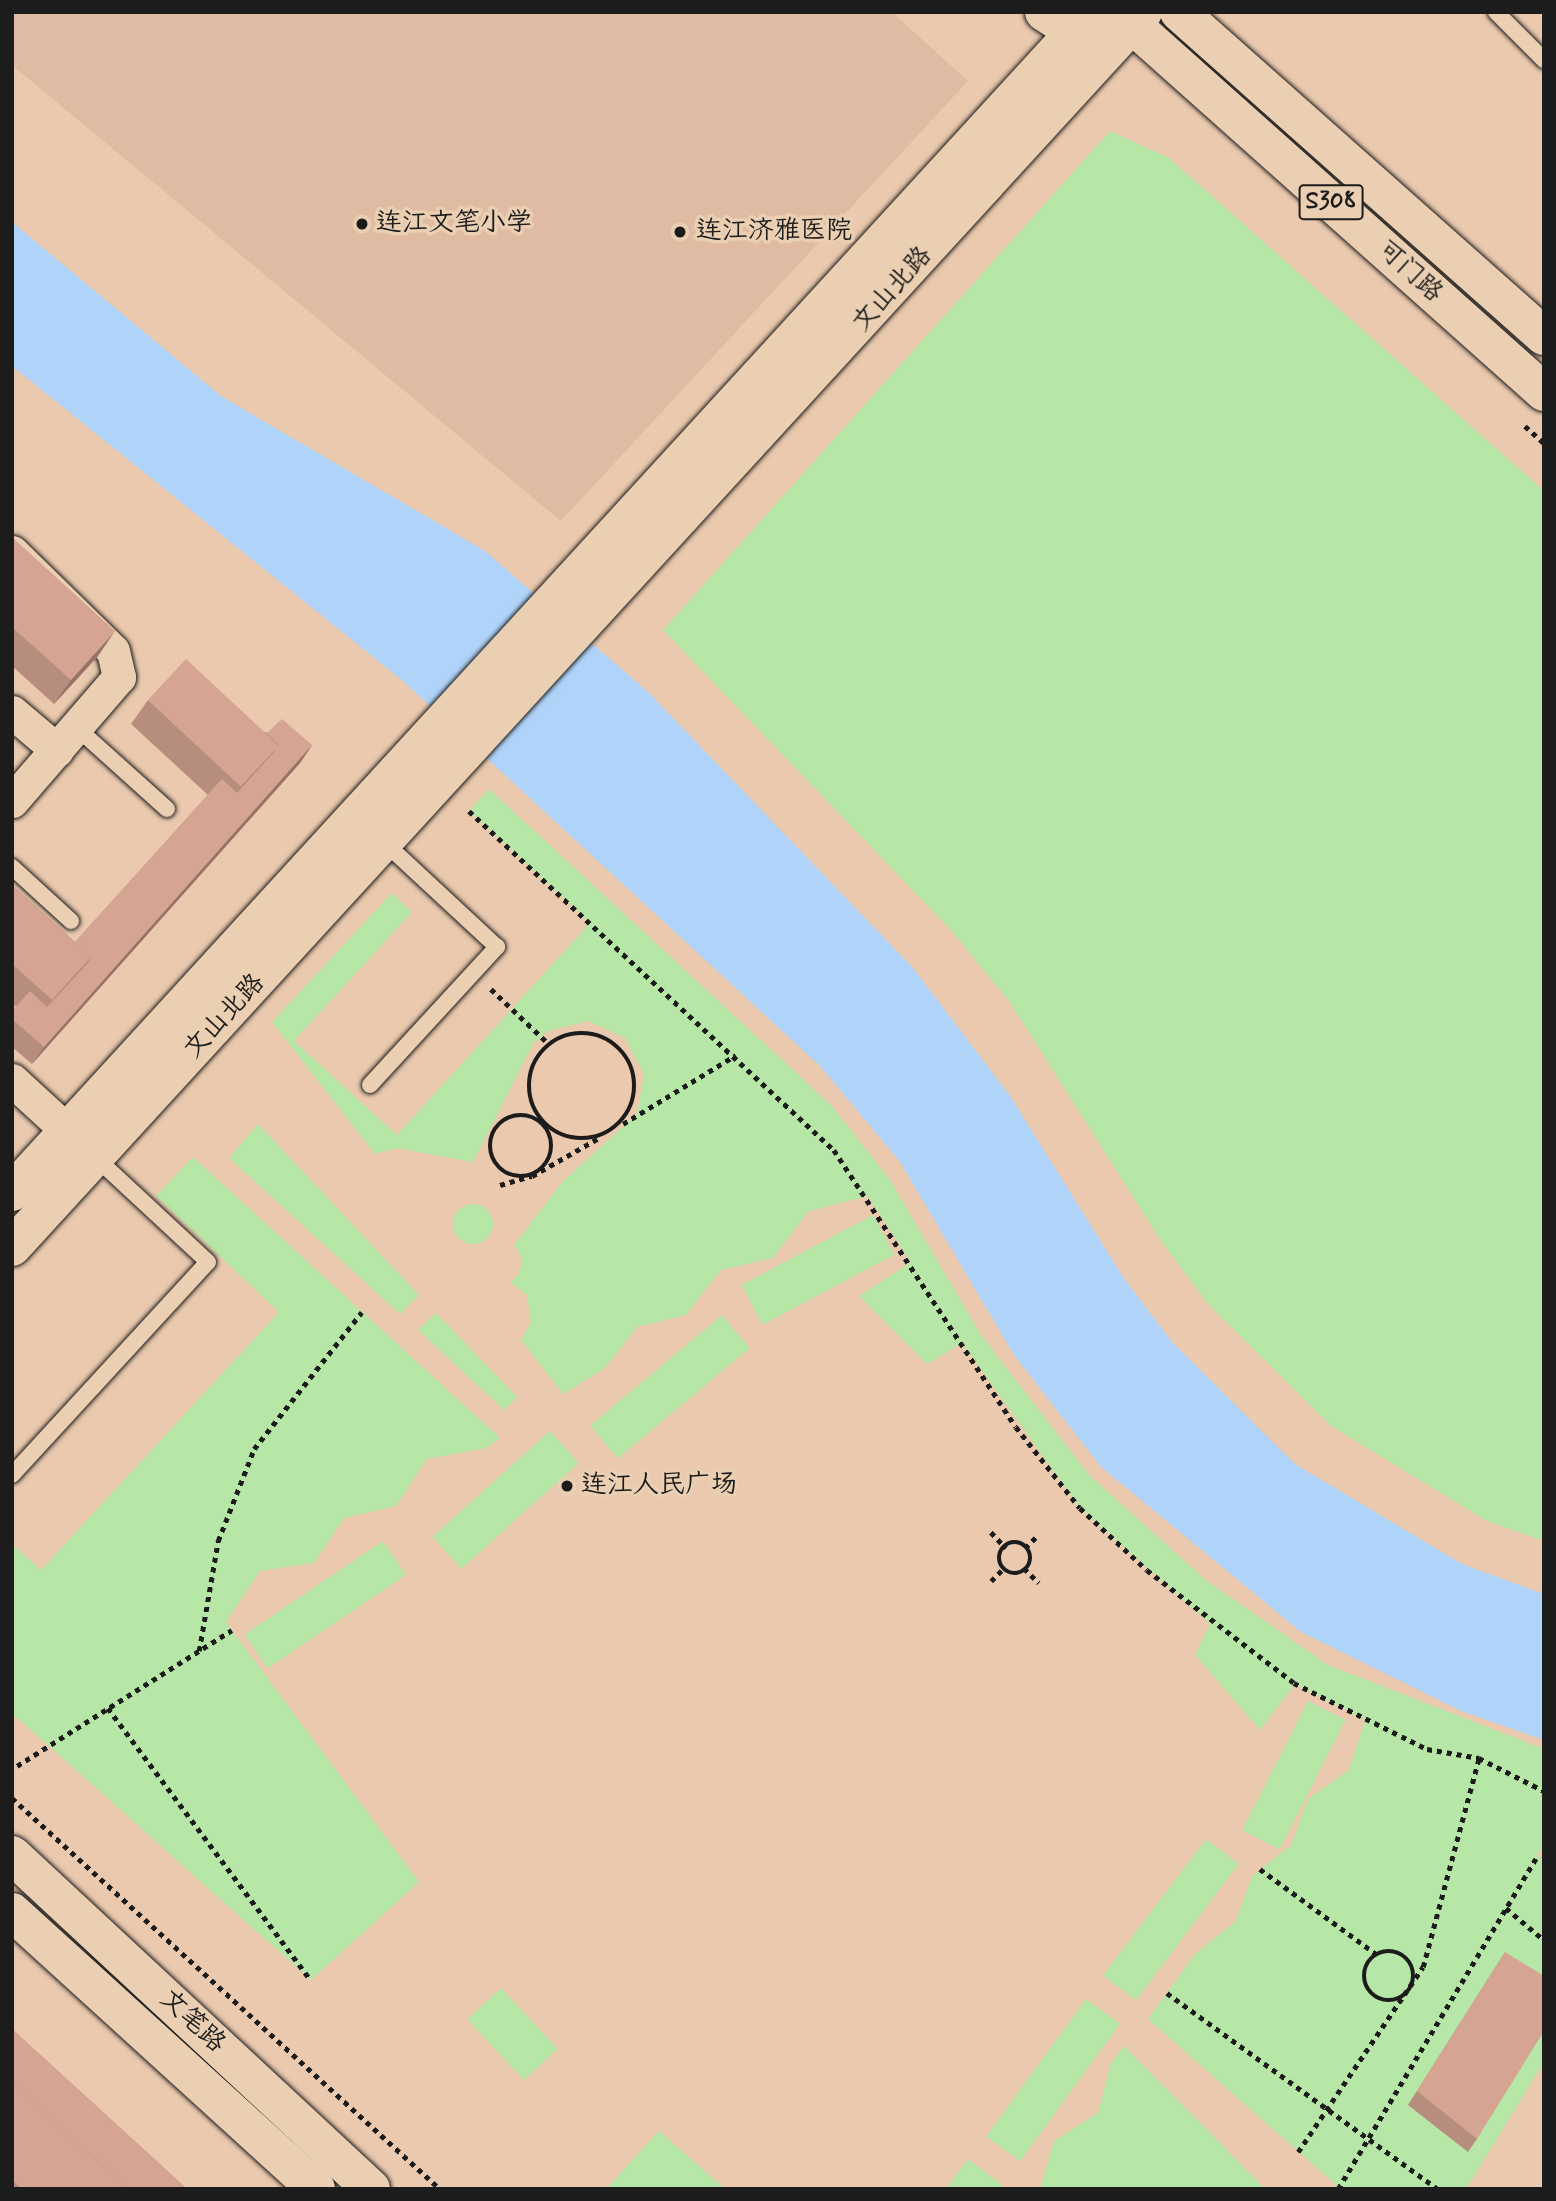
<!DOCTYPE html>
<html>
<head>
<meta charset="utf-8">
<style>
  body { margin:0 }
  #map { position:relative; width:1556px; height:2201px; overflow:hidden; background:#eac9ae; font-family:Mynerve,"LXGW WenKai TC",sans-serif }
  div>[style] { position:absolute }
  .built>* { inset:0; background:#e0bba3 }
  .green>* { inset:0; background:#b7e7a6; transform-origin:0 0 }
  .round { border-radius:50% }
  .water>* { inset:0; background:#b0d4f9 }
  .path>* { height:4.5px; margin-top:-2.25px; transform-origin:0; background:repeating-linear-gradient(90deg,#1c1c1c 0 5px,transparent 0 10px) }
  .path>.ring { margin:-2.25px; padding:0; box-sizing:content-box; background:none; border:4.5px solid #1c1c1c; border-radius:50% }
  .roads { filter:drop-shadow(0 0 2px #1c1c1c) drop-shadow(0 0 2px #1c1c1c) }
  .lane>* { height:16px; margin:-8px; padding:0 8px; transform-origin:8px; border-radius:8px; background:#eacfb2 }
  .street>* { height:33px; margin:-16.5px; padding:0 16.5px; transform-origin:16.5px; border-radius:16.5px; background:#eacfb2 }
  .secondary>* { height:38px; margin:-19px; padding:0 19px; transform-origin:19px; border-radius:19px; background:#eacfb2 }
  .primary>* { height:38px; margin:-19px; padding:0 19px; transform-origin:19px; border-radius:19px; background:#eacfb2 }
  .wall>* { inset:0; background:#b78d7e }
  .shaded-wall>* { inset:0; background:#957367 }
  .building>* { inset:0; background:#d5a493; transform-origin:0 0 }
  .dots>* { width:19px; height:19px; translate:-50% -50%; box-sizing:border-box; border:4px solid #eacfb2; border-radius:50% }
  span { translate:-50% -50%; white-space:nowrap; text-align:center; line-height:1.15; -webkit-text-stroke:7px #eacfb2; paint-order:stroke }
  .shield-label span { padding:2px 5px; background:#eacfb2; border:2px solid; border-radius:5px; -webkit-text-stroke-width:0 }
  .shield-label { font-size:24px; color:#1c1c1c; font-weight:700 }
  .poi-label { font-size:26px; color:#1c1c1c }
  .left { translate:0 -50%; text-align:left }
  .street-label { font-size:26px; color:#1c1c1c }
  .frame { position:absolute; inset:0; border:14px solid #1c1c1c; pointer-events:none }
</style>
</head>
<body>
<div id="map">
  <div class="built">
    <i style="clip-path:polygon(12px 12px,892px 12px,968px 81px,561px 521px,12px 65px)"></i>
  </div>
  <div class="green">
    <i style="clip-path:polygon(1110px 131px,1169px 158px,1544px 491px,1544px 1541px,1487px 1521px,1331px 1426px,1207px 1303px,1161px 1241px,1009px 1001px,949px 928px,663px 630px)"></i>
    <i style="clip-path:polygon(489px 789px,832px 1106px,890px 1180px,981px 1335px,1089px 1475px,1207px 1581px,1328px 1665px,1544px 1749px,1544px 1845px,1537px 1855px,1544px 1861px,1544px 2062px,1466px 2189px,1341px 2189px,1148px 2019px,1195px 1954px,1236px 1921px,1252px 1876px,1291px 1845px,1308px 1799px,1349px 1770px,1365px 1720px,1295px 1684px,1260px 1730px,1195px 1655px,1210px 1624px,1080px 1508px,962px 1343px,927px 1364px,859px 1296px,911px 1262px,868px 1196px,809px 1211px,773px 1258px,721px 1270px,686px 1315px,637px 1327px,605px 1368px,563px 1394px,521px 1340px,531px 1322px,527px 1295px,510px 1282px,520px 1273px,522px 1258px,514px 1245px,563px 1181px,637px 1114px,644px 1074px,625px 1038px,588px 1021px,548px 1031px,533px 1044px,473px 1162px,397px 1148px,375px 1154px,272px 1022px,392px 893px,412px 912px,294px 1041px,397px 1135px,590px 923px,469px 811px)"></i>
    <i style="clip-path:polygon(258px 1124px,419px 1295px,400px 1314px,229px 1158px)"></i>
    <i style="clip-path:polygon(193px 1157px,500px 1438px,486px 1448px,427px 1459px,396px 1506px,344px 1518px,314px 1563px,260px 1571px,226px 1622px,419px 1882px,311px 1980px,12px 1713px,12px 1544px,41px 1570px,279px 1312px,156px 1196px)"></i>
    <i class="round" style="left:453px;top:1204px;width:40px;height:40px"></i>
    <i style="left:873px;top:1215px;width:45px;height:149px;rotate:62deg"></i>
    <i style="clip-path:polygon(436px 1313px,517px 1397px,504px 1410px,418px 1330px)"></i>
    <i style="left:722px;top:1315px;width:43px;height:172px;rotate:50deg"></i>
    <i style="left:550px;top:1431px;width:43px;height:158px;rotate:48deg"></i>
    <i style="left:383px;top:1541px;width:41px;height:167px;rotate:56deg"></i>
    <i style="left:1308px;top:1701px;width:42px;height:145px;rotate:27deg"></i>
    <i style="left:1206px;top:1839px;width:41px;height:171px;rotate:37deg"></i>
    <i style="left:501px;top:1988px;width:83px;height:46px;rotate:47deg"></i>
    <i style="left:1086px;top:1999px;width:42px;height:170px;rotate:36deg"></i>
    <i style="clip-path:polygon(1124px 2046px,1226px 2149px,1265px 2189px,1040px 2189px,1054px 2141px,1098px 2113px,1111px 2063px)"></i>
    <i style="clip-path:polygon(659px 2131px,725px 2189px,606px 2189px)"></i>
    <i style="clip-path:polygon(968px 2159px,1002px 2185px,999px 2189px,946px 2189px)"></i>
  </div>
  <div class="water">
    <i style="clip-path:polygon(12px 222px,221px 396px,485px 551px,647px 691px,913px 968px,1010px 1096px,1123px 1277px,1172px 1342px,1295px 1464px,1462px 1564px,1544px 1594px,1544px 1740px,1461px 1711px,1301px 1632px,1101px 1467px,1014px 1355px,900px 1162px,820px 1066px,403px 681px,12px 366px)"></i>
  </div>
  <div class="path">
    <i style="left:1525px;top:426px;width:25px;rotate:42deg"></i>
    <i style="left:469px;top:811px;width:498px;rotate:42.9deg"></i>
    <i style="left:834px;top:1150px;width:331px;rotate:56.7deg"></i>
    <i style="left:1016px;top:1427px;width:103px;rotate:51.7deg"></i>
    <i style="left:1080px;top:1508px;width:91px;rotate:42.8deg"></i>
    <i style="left:1147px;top:1570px;width:185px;rotate:37.5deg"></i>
    <i style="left:1294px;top:1683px;width:148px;rotate:26.4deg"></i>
    <i style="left:1427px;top:1749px;width:53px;rotate:9.8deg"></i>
    <i style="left:1479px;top:1758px;width:73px;rotate:26.9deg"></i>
    <i style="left:491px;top:989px;width:80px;rotate:43.5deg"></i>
    <i class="ring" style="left:529px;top:1033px;width:101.5px;height:101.5px"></i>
    <i class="ring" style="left:490px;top:1115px;width:57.5px;height:57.5px"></i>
    <i style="left:623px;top:1124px;width:132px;rotate:-31.4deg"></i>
    <i style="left:500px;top:1185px;width:33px;rotate:-16deg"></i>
    <i style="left:532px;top:1176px;width:75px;rotate:-29.6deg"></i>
    <i style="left:991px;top:1532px;width:22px;rotate:47deg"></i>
    <i class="ring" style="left:999px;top:1542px;width:27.5px;height:27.5px"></i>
    <i style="left:1025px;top:1548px;width:18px;rotate:-45deg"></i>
    <i style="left:1024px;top:1568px;width:21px;rotate:45deg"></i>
    <i style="left:991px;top:1581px;width:20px;rotate:-45deg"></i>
    <i style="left:199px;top:1651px;width:112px;rotate:-80.2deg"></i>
    <i style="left:218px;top:1541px;width:99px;rotate:-68.6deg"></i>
    <i style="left:254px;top:1449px;width:174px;rotate:-51.8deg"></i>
    <i style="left:108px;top:1708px;width:339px;rotate:53.3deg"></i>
    <i style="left:17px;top:1766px;width:254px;rotate:-32.3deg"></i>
    <i style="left:12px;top:1798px;width:580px;rotate:42.41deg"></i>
    <i style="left:1260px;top:1869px;width:144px;rotate:36.2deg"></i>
    <i style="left:1506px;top:1908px;width:50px;rotate:40.1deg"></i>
    <i class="ring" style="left:1364px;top:1951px;width:45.5px;height:45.5px"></i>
    <i style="left:1167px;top:1993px;width:334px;rotate:35.9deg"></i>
    <i style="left:1298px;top:2152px;width:223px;rotate:-56deg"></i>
    <i style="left:1423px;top:1967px;width:216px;rotate:-75deg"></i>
    <i style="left:1263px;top:2189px;width:1px;rotate:-45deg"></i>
    <i style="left:1338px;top:2189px;width:388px;rotate:-59.1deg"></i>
  </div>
  <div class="roads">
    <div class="lane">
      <i style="left:1496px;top:12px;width:68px;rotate:45deg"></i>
      <i style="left:77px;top:728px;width:121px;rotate:42deg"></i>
      <i style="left:12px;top:867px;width:80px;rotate:42.5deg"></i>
      <i style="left:370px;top:1085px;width:188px;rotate:-47.4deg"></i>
      <i style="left:497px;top:947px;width:156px;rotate:-137.1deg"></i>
      <i style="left:12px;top:1475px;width:289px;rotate:-47.4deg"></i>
      <i style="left:208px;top:1262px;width:154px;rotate:-137.1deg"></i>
    </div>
    <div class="street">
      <i style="left:12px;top:552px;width:141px;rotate:44.4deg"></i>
      <i style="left:113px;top:651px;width:27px;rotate:77deg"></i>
      <i style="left:119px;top:677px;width:164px;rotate:130.8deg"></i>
      <i style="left:12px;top:712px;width:59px;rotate:40.2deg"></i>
      <i style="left:12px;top:1080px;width:100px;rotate:42.6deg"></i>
    </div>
    <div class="secondary">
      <i style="left:1044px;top:12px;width:61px;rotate:32.9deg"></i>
      <i style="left:12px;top:1192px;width:1600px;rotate:-47.51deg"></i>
      <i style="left:12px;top:1247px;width:1675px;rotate:-47.52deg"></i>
      <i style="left:12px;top:1855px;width:490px;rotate:42.9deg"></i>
      <i style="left:12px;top:1912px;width:411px;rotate:42.3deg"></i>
    </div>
    <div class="primary">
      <i style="left:1118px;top:12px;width:571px;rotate:41.73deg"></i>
      <i style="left:1179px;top:12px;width:488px;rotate:41.6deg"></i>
    </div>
  </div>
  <div class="wall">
    <i style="clip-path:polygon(12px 537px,98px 656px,54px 704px,12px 666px)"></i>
    <i style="clip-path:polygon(148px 700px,312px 745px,300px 763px,32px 1064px,12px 1047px,12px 1011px,16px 1007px,12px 1003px,12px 885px,75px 942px,208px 795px,131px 724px)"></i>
    <i style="clip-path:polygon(1505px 1952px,1477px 2139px,1468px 2152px,1408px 2105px)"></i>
    <i style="clip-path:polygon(12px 2029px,187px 2189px,12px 2189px)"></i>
  </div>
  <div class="shaded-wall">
    <i style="clip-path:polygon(115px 631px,98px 656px,54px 704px,71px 680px)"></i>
    <i style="clip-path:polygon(312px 745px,300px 763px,32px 1064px,44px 1047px)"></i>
  </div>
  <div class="building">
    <i style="clip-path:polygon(12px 537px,115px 631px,71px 680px,12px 627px)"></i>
    <i style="left:186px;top:659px;width:127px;height:56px;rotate:43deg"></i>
    <i style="clip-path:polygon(282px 719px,312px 745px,44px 1047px,12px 1019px,12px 1011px,30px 991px,47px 1007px,87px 964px,91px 957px,75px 942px,222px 779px,237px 793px,275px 751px,274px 751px,279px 745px,267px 733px)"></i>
    <i style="clip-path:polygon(12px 885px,91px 957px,52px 1000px,12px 964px)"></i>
    <i style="clip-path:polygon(1505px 1952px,1544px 1976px,1544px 2031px,1477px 2139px,1417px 2091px)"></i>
    <i style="clip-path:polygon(12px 2029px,187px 2189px,128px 2189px,12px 2083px)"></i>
    <i style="clip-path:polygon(12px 2083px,128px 2189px,22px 2189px,12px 2180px)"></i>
  </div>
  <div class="dots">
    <i style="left:362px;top:224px;background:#1c1c1c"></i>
    <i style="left:680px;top:232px;background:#1c1c1c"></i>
    <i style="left:567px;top:1486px;background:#1c1c1c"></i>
  </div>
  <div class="shield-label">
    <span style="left:1331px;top:202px">S308</span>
  </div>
  <div class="poi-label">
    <span class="left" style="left:376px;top:224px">连江文笔小学</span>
    <span class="left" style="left:696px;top:232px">连江济雅医院</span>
    <span class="left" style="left:581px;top:1486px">连江人民广场</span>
  </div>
  <div class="street-label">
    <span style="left:1409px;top:272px;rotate:42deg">可门路</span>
    <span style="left:893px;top:290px;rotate:-48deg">文山北路</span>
    <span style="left:225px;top:1017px;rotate:-47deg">文山北路</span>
    <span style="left:192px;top:2022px;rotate:43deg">文笔路</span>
  </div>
  <div class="frame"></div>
</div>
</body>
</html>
